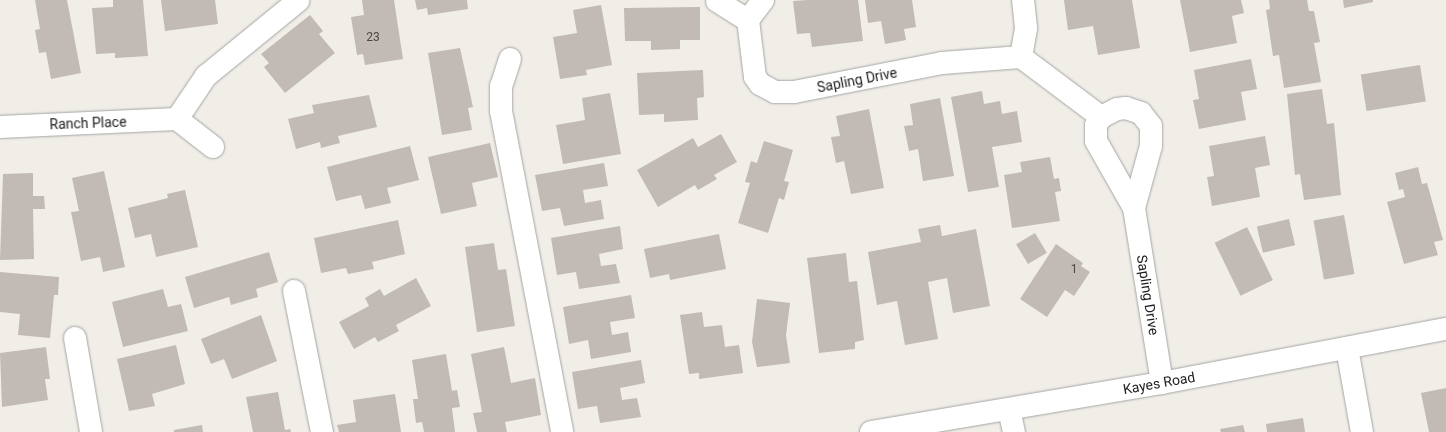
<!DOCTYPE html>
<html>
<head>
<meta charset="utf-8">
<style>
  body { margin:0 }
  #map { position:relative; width:1446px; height:432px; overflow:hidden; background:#f1eee8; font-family:Roboto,sans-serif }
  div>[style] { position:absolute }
  .building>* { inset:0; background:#c2bab4; transform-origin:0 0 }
  .roads { filter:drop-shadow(0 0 1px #a5a5a5) drop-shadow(0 0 1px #a5a5a5) }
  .minor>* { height:22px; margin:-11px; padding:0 11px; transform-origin:11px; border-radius:11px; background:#fff }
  span { translate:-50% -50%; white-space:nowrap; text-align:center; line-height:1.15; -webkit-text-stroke:4px #fff; paint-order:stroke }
  .number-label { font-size:12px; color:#494746 }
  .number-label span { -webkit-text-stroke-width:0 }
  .street-label { font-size:14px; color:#212121 }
</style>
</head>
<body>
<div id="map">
  <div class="building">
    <i style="clip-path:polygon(35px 0,67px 0,81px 73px,51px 79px,46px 52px,39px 53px,35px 30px,40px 29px)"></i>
    <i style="clip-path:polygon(113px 0,143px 0,148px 56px,115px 58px,115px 53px,96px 54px,92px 8px,113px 7px)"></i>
    <i style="clip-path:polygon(161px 0,215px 0,218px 24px,165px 31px)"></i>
    <i style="clip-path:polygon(362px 0,394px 0,403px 59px,365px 65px,363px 54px,357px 55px,351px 17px,364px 15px)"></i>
    <i style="clip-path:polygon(415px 0,467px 0,468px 9px,428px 15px,427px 8px,417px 10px)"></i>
    <i style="clip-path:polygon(807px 0,858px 0,863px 41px,812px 47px,810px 33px,797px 34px,793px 1px)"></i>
    <i style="clip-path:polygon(865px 0,912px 0,916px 27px,904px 29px,906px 40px,885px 44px,881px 21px,868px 23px)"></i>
    <i style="clip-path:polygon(1064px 0,1132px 0,1140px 48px,1098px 55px,1093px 26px,1068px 30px)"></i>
    <i style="clip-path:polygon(1180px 0,1241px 0,1244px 13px,1232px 16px,1237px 43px,1190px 52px)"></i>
    <i style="clip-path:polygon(1269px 0,1307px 0,1309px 11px,1314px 11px,1320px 42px,1314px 43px,1321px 82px,1284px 88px,1279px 55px,1273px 56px,1266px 10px,1270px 9px)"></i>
    <i style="clip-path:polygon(1343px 0,1373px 0,1373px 2px,1344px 8px)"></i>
    <i style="clip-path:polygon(601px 5px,612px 65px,586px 70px,587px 75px,560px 79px,553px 37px,577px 33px,573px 10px)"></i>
    <i style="clip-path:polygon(700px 7px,700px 40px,680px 40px,680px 49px,651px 50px,651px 41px,625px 41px,624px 8px)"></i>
    <i style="clip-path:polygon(310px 15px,323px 31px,319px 34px,335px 53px,285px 93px,264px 67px,269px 63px,261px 54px)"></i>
    <i style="clip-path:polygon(460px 48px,473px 107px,468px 108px,472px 130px,442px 135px,428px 53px)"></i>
    <i style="clip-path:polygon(1251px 59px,1257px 89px,1241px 92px,1246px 120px,1199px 129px,1193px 100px,1199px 99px,1194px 70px)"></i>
    <i style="left:1420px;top:65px;width:37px;height:60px;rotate:81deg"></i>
    <i style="clip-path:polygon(703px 70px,704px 97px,697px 98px,698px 120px,664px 122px,664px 114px,639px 115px,637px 73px)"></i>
    <i style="clip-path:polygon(1322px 89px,1327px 124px,1334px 123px,1341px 195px,1304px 200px,1300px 174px,1295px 175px,1287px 94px)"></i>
    <i style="clip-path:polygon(982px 91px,984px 104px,1000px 101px,1002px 114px,1017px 111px,1022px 142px,992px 147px,999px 187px,968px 192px,951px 97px)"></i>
    <i style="clip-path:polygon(610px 93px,621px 154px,563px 164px,556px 125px,585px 120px,582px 98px)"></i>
    <i style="clip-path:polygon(369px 95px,377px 127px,338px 136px,340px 143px,321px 148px,320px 142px,296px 149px,288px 119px,314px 113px,312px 105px)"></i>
    <i style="clip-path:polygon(940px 98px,954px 176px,923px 181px,918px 149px,909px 151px,904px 126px,913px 125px,910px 104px)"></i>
    <i style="clip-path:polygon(869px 109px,884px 188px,851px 194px,844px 161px,836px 163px,831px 137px,840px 136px,836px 116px)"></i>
    <i style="clip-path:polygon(721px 134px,737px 162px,714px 175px,717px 179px,698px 190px,695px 185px,658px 207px,637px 170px,693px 138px,698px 147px)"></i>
    <i style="clip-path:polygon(1265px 136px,1270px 165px,1255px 168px,1260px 197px,1212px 206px,1207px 177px,1214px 176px,1209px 146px)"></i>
    <i style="clip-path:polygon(764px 141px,793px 150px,784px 181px,789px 182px,784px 200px,779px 198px,768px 233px,738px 223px,750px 183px,745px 182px,751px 161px,757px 163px)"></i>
    <i style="clip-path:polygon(490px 143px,498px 177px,472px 183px,477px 206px,441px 214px,428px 157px)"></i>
    <i style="clip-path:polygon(410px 146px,419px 180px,387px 188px,391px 203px,365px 209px,361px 195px,336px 201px,327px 167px)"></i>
    <i style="clip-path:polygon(1050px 157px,1054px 179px,1059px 178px,1061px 191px,1055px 192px,1060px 221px,1012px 228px,1004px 175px,1022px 172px,1020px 162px)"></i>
    <i style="clip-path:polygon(604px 163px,608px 186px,583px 190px,585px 203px,601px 200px,604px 219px,564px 226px,560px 208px,542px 211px,535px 175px)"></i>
    <i style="clip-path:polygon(1418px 167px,1422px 184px,1427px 183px,1443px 240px,1434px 242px,1438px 255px,1404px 264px,1387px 202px,1405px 197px,1403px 189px,1399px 190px,1395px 173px)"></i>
    <i style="clip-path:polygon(104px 171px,125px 267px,103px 272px,100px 257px,81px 261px,71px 212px,79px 211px,72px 178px)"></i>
    <i style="clip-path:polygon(33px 173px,33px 196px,44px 196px,45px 209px,33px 209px,34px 259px,0 260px,3px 174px)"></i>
    <i style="clip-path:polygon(185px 190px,198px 247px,156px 257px,151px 234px,135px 238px,128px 208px,168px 198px,167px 194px)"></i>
    <i style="left:1344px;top:215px;width:60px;height:31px;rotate:80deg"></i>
    <i style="left:1289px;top:219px;width:27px;height:33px;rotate:77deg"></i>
    <i style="clip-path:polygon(398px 220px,405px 254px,372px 262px,374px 269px,348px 274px,346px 268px,321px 273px,314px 238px)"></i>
    <i style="clip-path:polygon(940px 225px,942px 236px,976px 229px,990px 306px,953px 313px,947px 278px,928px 282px,938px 339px,905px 345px,897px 301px,877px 305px,868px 252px,921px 242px,918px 229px)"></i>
    <i style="clip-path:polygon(620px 226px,623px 249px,599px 254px,601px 266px,616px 264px,620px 283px,579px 289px,576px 272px,557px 275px,551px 238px)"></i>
    <i style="left:1247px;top:227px;width:59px;height:36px;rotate:64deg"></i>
    <i style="left:1035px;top:233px;width:23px;height:22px;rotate:59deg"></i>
    <i style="clip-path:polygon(719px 234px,726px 269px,670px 280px,669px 274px,650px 278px,644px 249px)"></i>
    <i style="clip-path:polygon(494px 243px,498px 270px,506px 269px,515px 326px,477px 332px,465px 247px)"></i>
    <i style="clip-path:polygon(1056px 244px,1083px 263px,1081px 266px,1090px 272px,1074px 296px,1065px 290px,1047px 317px,1020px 299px)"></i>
    <i style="clip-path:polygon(269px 252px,278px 282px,256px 289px,258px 297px,231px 305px,229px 297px,194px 308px,185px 277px)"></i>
    <i style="clip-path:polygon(846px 253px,849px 282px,857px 281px,864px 340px,855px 342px,855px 349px,819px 353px,807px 258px)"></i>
    <i style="clip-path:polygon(0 272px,59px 277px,58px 295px,54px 295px,50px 338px,18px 335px,20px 314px,0 312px)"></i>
    <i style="clip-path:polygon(416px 278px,431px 306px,396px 325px,399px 331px,378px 342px,375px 337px,354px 349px,339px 322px,369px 306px,365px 298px,380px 289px,384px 296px)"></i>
    <i style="clip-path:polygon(163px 289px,168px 307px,181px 304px,188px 331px,123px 347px,112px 302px)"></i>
    <i style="clip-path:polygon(631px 295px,635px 318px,610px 322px,612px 335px,628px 332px,631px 352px,591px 359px,588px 340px,569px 344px,563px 307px)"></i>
    <i style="clip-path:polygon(757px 299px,790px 303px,786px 335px,790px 363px,757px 367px,752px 342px)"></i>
    <i style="clip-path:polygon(702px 312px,704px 327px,722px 325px,725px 347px,739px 345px,743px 373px,699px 379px,699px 373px,689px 374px,680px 315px)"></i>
    <i style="clip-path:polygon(261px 315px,277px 361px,232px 379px,224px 359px,211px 364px,201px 339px)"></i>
    <i style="clip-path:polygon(176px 345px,185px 384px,152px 394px,155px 406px,129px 411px,117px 359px)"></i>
    <i style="clip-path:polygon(46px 347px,50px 379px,45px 379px,48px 400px,2px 407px,0 353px)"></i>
    <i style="clip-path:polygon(504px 347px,511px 383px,535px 378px,541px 415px,505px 422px,507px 432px,477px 432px,473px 413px,482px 412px,471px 354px)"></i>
    <i style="clip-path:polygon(446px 354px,452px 391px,457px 390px,460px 407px,452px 408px,455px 432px,424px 432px,422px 422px,416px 423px,413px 399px,418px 399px,412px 360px)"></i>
    <i style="clip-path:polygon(641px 360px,645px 383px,620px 388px,622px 400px,637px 398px,641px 417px,600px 423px,597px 406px,578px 409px,572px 372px)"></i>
    <i style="clip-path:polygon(1446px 388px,1446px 432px,1429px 432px,1421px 393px)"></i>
    <i style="clip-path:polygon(278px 392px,285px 430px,290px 429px,291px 432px,253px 432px,246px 397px)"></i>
    <i style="clip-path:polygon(395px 394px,401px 432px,339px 432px,337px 425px,356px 422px,353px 400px)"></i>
    <i style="clip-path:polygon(1303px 418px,1305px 432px,1267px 432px,1266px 424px)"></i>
    <i style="clip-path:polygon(202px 425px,203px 432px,174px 432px,174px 430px)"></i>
    <i style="clip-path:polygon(1243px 425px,1245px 432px,1221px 432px,1220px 429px)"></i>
  </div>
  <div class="roads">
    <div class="minor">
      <i style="left:717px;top:1px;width:36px;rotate:32deg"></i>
      <i style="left:748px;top:20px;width:25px;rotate:-53deg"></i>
      <i style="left:748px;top:20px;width:57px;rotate:83deg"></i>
      <i style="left:755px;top:77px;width:9px;rotate:54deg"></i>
      <i style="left:760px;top:84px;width:17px;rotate:28deg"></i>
      <i style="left:775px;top:92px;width:19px"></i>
      <i style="left:794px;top:92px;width:151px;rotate:-11.1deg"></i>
      <i style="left:942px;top:63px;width:79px;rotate:-4.3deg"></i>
      <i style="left:1021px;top:57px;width:100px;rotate:36.9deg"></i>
      <i style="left:1021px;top:57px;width:29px;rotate:-80deg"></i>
      <i style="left:1026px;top:28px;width:28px;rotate:-96deg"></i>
      <i style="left:510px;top:59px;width:28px;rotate:108deg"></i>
      <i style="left:501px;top:86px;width:25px;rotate:90deg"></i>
      <i style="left:501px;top:111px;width:327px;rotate:79.2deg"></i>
      <i style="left:0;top:127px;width:177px;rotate:-2.6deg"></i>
      <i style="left:213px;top:147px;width:46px;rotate:-142.1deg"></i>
      <i style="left:177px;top:119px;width:52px;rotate:-56deg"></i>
      <i style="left:206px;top:76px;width:119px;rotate:-39.2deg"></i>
      <i style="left:1134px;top:208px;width:64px;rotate:-74.7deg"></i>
      <i style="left:1151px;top:146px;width:20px;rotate:-90deg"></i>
      <i style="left:1151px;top:126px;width:16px;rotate:-128deg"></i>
      <i style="left:1141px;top:113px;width:16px;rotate:-162deg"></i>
      <i style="left:1126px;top:108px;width:9px;rotate:174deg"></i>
      <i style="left:1117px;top:109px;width:18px;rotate:153deg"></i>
      <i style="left:1101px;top:117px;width:9px;rotate:122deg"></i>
      <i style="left:1096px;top:125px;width:16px;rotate:90deg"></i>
      <i style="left:1096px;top:141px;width:77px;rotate:60.4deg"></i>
      <i style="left:1134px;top:208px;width:177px;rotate:80.9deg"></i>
      <i style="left:294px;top:291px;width:144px;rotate:78.8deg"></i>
      <i style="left:75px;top:338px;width:95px;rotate:80.3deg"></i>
      <i style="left:1347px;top:348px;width:85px;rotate:79.9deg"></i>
      <i style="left:1009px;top:409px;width:24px;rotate:78deg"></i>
      <i style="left:871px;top:432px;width:295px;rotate:-9.6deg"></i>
      <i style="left:1162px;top:383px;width:289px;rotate:-10.8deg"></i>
    </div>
  </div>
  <div class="number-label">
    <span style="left:373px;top:38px">23</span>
    <span style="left:1074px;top:270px">1</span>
  </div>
  <div class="street-label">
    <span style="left:857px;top:80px;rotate:-11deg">Sapling Drive</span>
    <span style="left:88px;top:123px;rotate:-2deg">Ranch Place</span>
    <span style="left:1148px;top:295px;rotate:81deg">Sapling Drive</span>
    <span style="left:1159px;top:383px;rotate:-10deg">Kayes Road</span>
  </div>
</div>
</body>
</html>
